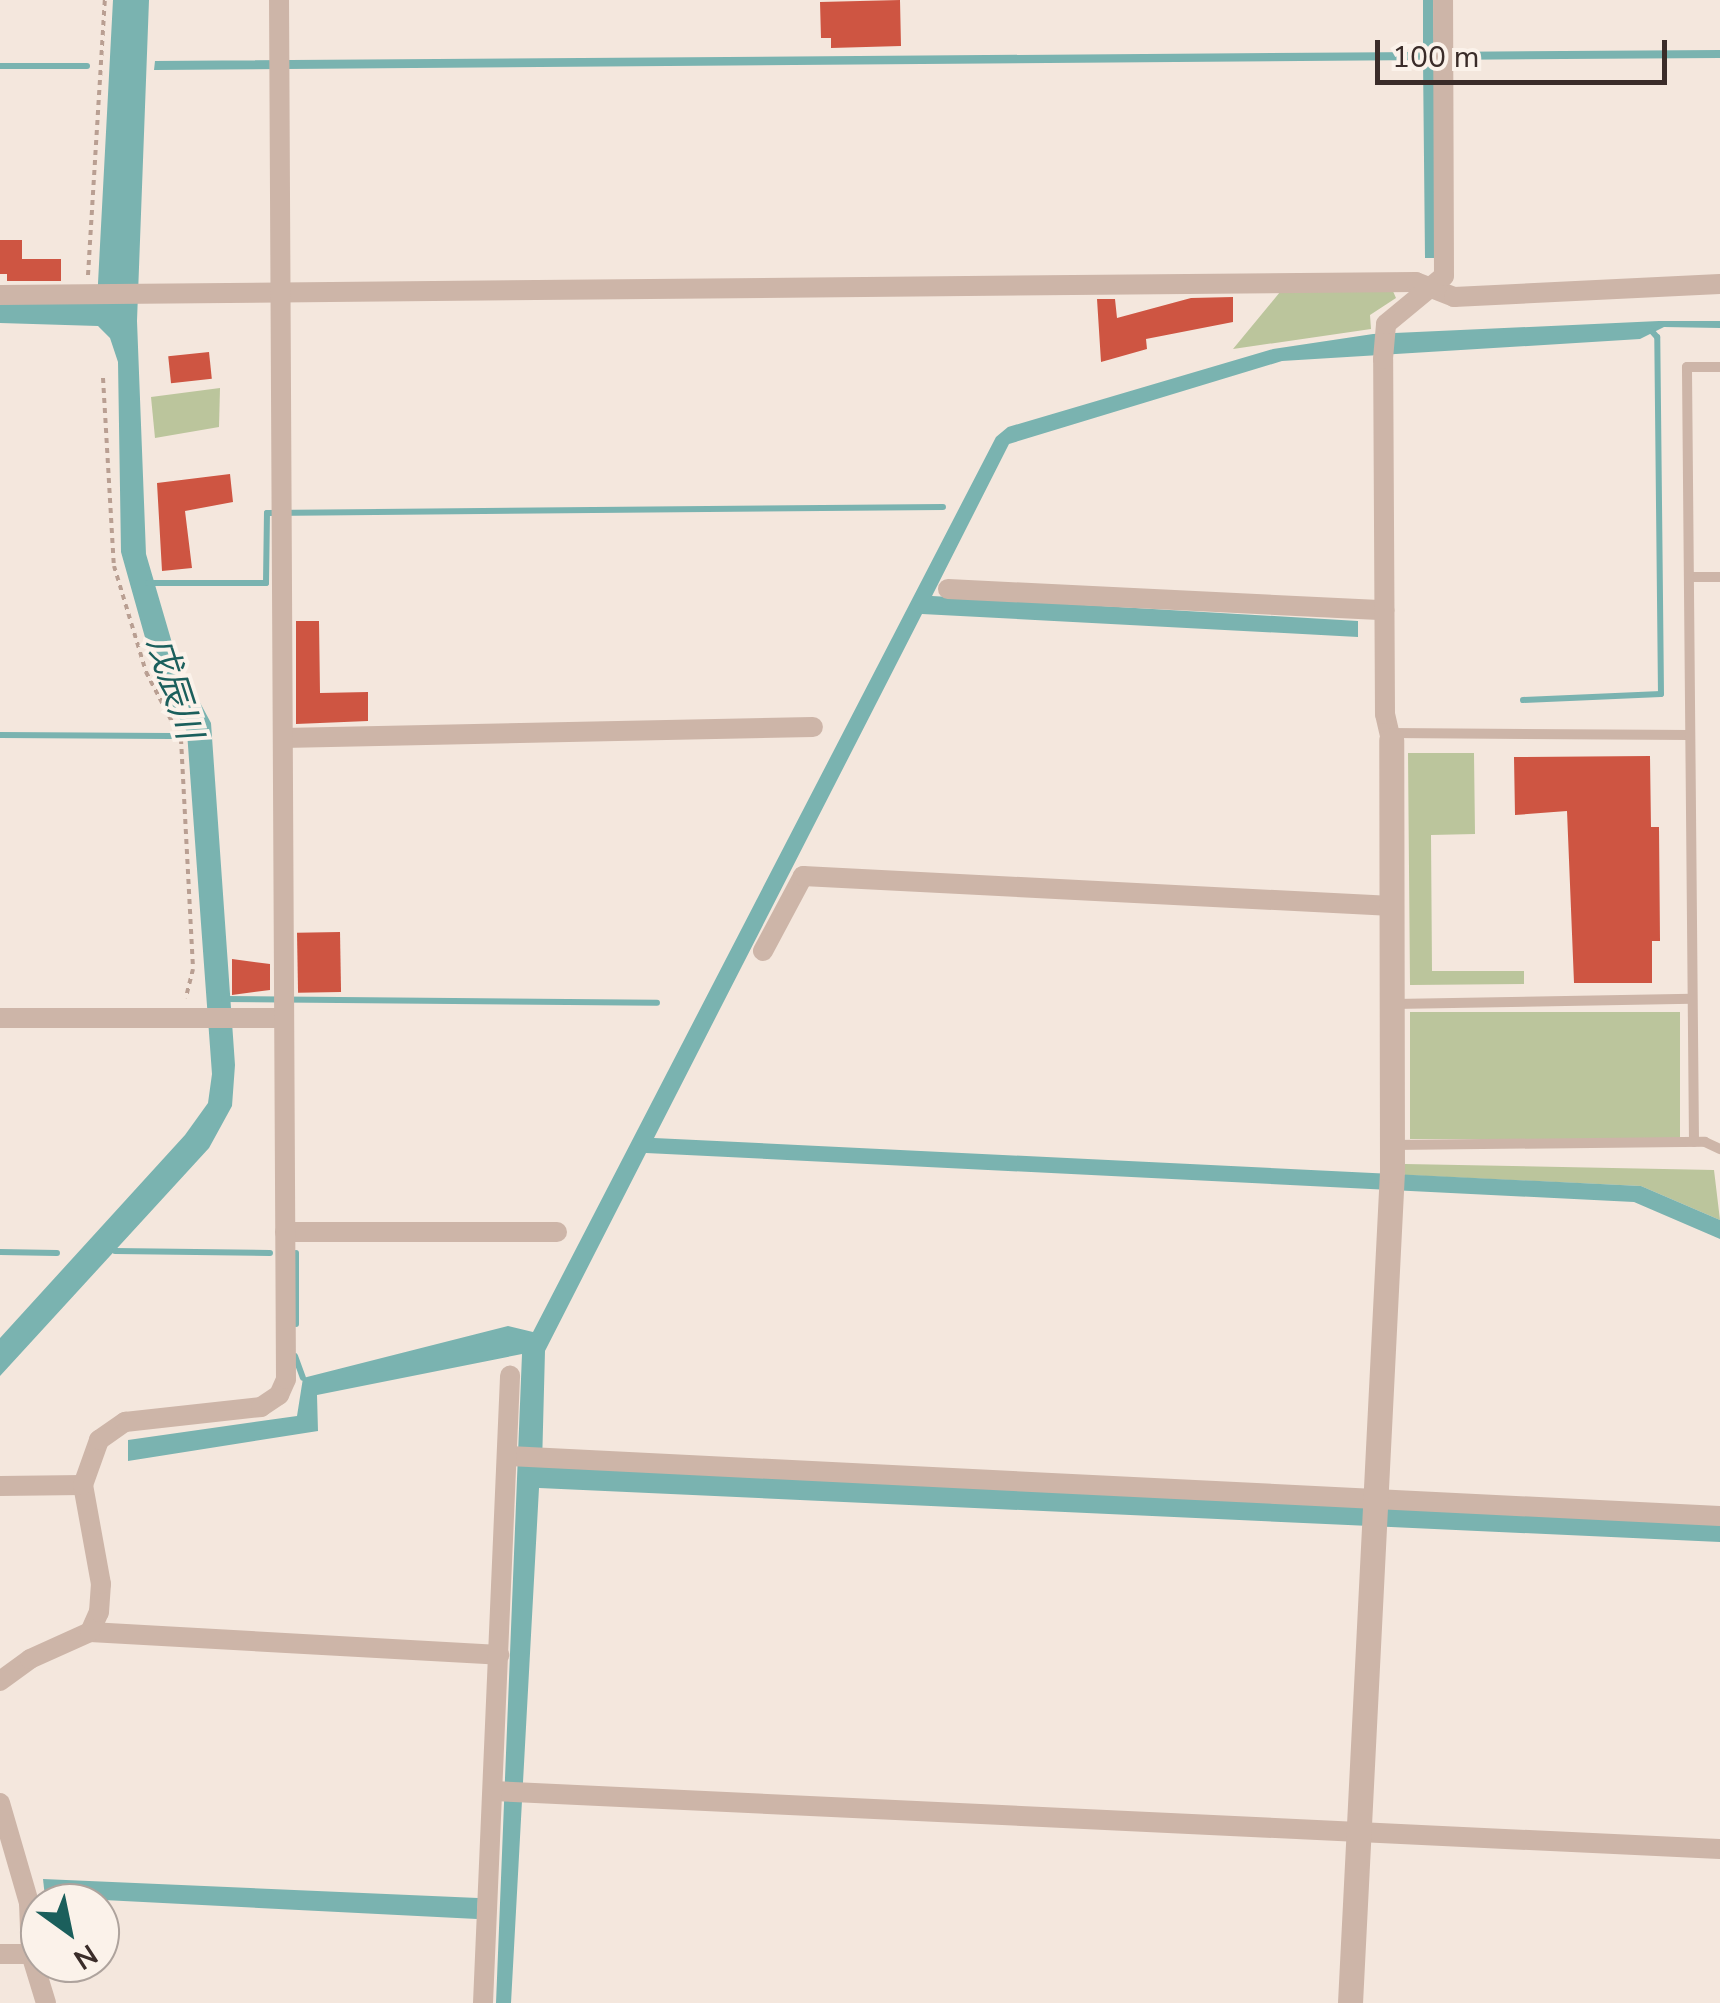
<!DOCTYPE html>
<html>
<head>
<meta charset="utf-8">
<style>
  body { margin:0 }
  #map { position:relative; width:1720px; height:2003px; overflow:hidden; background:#f4e7dd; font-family:"Nunito Sans","Noto Sans JP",sans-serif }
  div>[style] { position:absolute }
  .green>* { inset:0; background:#bbc59c; transform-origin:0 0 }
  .water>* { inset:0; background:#7ab3b0 }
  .stream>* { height:6px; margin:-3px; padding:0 3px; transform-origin:3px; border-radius:3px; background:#7ab3b0 }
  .building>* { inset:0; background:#ce5542; transform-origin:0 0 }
  .path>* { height:4px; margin-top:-2px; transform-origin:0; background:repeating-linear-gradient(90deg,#b99f92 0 5px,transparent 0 10px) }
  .service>* { height:10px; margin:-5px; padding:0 5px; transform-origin:5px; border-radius:5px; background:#cdb5a8 }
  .minor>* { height:20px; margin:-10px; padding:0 10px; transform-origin:10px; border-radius:10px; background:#cdb5a8 }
  .tertiary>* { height:25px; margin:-12.5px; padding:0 12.5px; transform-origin:12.5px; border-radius:12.5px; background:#cdb5a8 }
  span { translate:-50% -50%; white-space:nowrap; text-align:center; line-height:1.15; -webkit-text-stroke:8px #fbf2ea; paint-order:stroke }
  .water-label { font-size:35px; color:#1b5f5c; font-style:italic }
  .north { position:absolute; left:20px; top:1883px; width:100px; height:100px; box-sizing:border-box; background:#fbf2ea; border:2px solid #aea39d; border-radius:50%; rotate:147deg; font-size:28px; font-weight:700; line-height:40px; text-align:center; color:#3a2c29 }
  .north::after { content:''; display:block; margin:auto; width:35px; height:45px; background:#1b5f5c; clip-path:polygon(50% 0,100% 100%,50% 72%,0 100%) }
  .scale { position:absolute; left:1375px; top:40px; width:292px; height:45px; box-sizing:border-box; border:5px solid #3a2c29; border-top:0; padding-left:12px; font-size:30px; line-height:35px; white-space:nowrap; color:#3a2c29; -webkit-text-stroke:8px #fbf2ea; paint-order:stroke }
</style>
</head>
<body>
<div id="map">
  <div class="green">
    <i style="clip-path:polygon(1392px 289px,1396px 298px,1370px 315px,1371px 329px,1233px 349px,1280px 292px)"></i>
    <i style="clip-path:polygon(220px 388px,219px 427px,155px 438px,151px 397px)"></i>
    <i style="clip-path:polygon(1408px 753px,1474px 753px,1475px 834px,1431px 835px,1432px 971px,1524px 971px,1524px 984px,1410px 985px)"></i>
    <i style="left:1680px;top:1012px;width:127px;height:270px;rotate:90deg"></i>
    <i style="clip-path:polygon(1405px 1164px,1714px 1170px,1720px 1220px,1641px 1186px,1405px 1175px)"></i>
  </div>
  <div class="water">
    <i style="clip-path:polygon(113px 0,149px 0,137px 321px,146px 554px,177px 660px,211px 723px,235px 1065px,232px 1106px,209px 1148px,0 1376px,0 1338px,185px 1135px,208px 1103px,212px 1074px,187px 732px,155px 673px,121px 552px,118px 362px,110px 338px,98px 326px,0 323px,0 302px,97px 302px)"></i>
    <i style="clip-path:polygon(1423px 0,1433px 0,1434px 52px,1720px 50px,1720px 58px,1434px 60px,1435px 258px,1425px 258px,1423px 60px,154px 70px,155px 61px,1423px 52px)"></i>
    <i style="clip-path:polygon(1659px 321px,1720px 321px,1720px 328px,1664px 327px,1640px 339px,1282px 361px,1009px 444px,932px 596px,1358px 621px,1358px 637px,922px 614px,654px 1138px,1641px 1186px,1720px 1220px,1720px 1239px,1634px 1202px,646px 1153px,545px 1351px,542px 1465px,1720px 1524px,1720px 1542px,539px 1488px,511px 2003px,496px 2003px,522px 1354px,317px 1395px,318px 1431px,128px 1461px,128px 1440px,297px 1416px,303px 1378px,508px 1326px,533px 1332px,996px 437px,1008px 427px,1273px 349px,1373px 334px)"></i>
    <i style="clip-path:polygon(43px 1879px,478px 1898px,477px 1919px,45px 1897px)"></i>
  </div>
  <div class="stream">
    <i style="left:0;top:66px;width:87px"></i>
    <i style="left:148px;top:583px;width:118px"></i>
    <i style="left:266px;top:583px;width:70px;rotate:-89.2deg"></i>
    <i style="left:267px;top:513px;width:676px;rotate:-0.51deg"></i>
    <i style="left:1523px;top:700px;width:138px;rotate:-2.5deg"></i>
    <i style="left:1661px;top:694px;width:357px;rotate:-90.6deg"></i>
    <i style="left:1657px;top:337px;width:12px;rotate:-132deg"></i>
    <i style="left:0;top:735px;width:171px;rotate:0.3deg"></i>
    <i style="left:224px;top:999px;width:433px;rotate:0.5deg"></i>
    <i style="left:115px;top:1251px;width:155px;rotate:0.7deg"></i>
    <i style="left:0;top:1252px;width:57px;rotate:1deg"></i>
    <i style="left:296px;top:1324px;width:71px;rotate:-90deg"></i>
    <i style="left:295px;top:1356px;width:23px;rotate:70deg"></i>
  </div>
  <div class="building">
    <i style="clip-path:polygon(900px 0,901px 46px,831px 48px,831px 38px,821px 38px,820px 2px)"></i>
    <i style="clip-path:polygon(0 240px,22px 240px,22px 259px,61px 259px,61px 281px,7px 281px,7px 274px,0 274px)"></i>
    <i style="clip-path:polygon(1233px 297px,1233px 322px,1146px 339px,1147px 349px,1101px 362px,1097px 299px,1115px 299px,1117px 318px,1191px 298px)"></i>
    <i style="left:209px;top:352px;width:27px;height:41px;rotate:84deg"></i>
    <i style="clip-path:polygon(230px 474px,233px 502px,185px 511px,192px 568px,162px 571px,157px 483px)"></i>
    <i style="clip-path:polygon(296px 621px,319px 621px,320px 693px,368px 692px,368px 721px,296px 724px)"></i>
    <i style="clip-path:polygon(1650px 756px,1651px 827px,1659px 827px,1660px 941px,1652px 941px,1652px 983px,1574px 983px,1567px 811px,1515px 815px,1514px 757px)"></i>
    <i style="left:340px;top:932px;width:60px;height:43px;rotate:89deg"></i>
    <i style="clip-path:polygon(232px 959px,270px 964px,270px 990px,232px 995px)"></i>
  </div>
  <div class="path">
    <i style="left:88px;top:275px;width:276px;rotate:-86.5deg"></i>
    <i style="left:103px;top:378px;width:188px;rotate:86.7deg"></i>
    <i style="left:114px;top:566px;width:111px;rotate:73.2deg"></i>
    <i style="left:146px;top:672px;width:76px;rotate:62.4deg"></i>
    <i style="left:181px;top:739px;width:230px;rotate:87deg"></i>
    <i style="left:193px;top:969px;width:30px;rotate:104deg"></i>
  </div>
  <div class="service">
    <i style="left:1689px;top:577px;width:31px"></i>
    <i style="left:1390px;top:733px;width:300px;rotate:0.4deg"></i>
    <i style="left:1394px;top:1004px;width:298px;rotate:-1deg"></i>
    <i style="left:1694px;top:1142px;width:775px;rotate:-90.52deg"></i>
    <i style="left:1687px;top:367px;width:33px"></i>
    <i style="left:1393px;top:1145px;width:312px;rotate:-0.6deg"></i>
    <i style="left:1705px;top:1142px;width:17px;rotate:25deg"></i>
  </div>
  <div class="minor">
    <i style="left:0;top:295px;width:1416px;rotate:-0.53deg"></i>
    <i style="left:1416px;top:282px;width:41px;rotate:21.5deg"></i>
    <i style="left:1454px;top:297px;width:266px;rotate:-2.8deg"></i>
    <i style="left:948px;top:589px;width:437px;rotate:2.8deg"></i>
    <i style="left:283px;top:738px;width:530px;rotate:-1.19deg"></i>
    <i style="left:1391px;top:740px;width:27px;rotate:-103deg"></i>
    <i style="left:1385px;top:714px;width:355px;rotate:-90.3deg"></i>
    <i style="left:1383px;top:359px;width:35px;rotate:-85deg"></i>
    <i style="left:1386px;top:324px;width:75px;rotate:-39.6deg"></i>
    <i style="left:1444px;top:276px;width:276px;rotate:-90.2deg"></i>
    <i style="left:763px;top:951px;width:85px;rotate:-61.9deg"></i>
    <i style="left:803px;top:876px;width:590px;rotate:2.92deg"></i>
    <i style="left:0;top:1018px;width:284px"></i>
    <i style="left:285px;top:1232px;width:272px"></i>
    <i style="left:509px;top:1456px;width:1212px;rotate:2.84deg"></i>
    <i style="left:0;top:1486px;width:83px;rotate:-0.7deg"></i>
    <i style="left:90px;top:1632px;width:410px;rotate:3.2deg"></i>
    <i style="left:0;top:1681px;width:37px;rotate:-36deg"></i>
    <i style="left:30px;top:1659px;width:66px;rotate:-24.2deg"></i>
    <i style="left:90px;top:1632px;width:22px;rotate:-66deg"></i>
    <i style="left:99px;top:1612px;width:28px;rotate:-86deg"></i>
    <i style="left:101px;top:1584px;width:101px;rotate:-100.3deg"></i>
    <i style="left:83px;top:1485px;width:48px;rotate:-70.4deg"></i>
    <i style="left:99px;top:1440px;width:32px;rotate:-35deg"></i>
    <i style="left:125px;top:1422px;width:137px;rotate:-6.3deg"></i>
    <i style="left:261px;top:1407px;width:22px;rotate:-34deg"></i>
    <i style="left:279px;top:1395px;width:17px;rotate:-66deg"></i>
    <i style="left:286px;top:1379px;width:1379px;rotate:-90.29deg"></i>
    <i style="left:493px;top:1791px;width:1228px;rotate:2.71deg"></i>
    <i style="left:0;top:1803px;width:104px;rotate:73.8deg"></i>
    <i style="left:29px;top:1903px;width:51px;rotate:87.8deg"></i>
    <i style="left:31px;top:1954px;width:51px;rotate:73deg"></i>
    <i style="left:0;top:1954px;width:31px"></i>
    <i style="left:483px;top:2003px;width:628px;rotate:-87.53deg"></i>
  </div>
  <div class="tertiary">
    <i style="left:1350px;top:2003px;width:834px;rotate:-87.11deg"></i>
    <i style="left:1392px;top:1170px;width:430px;rotate:-90.1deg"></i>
  </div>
  <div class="water-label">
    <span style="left:174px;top:688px;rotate:72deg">戊辰川</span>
  </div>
  <div class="north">N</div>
  <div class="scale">100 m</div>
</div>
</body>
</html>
